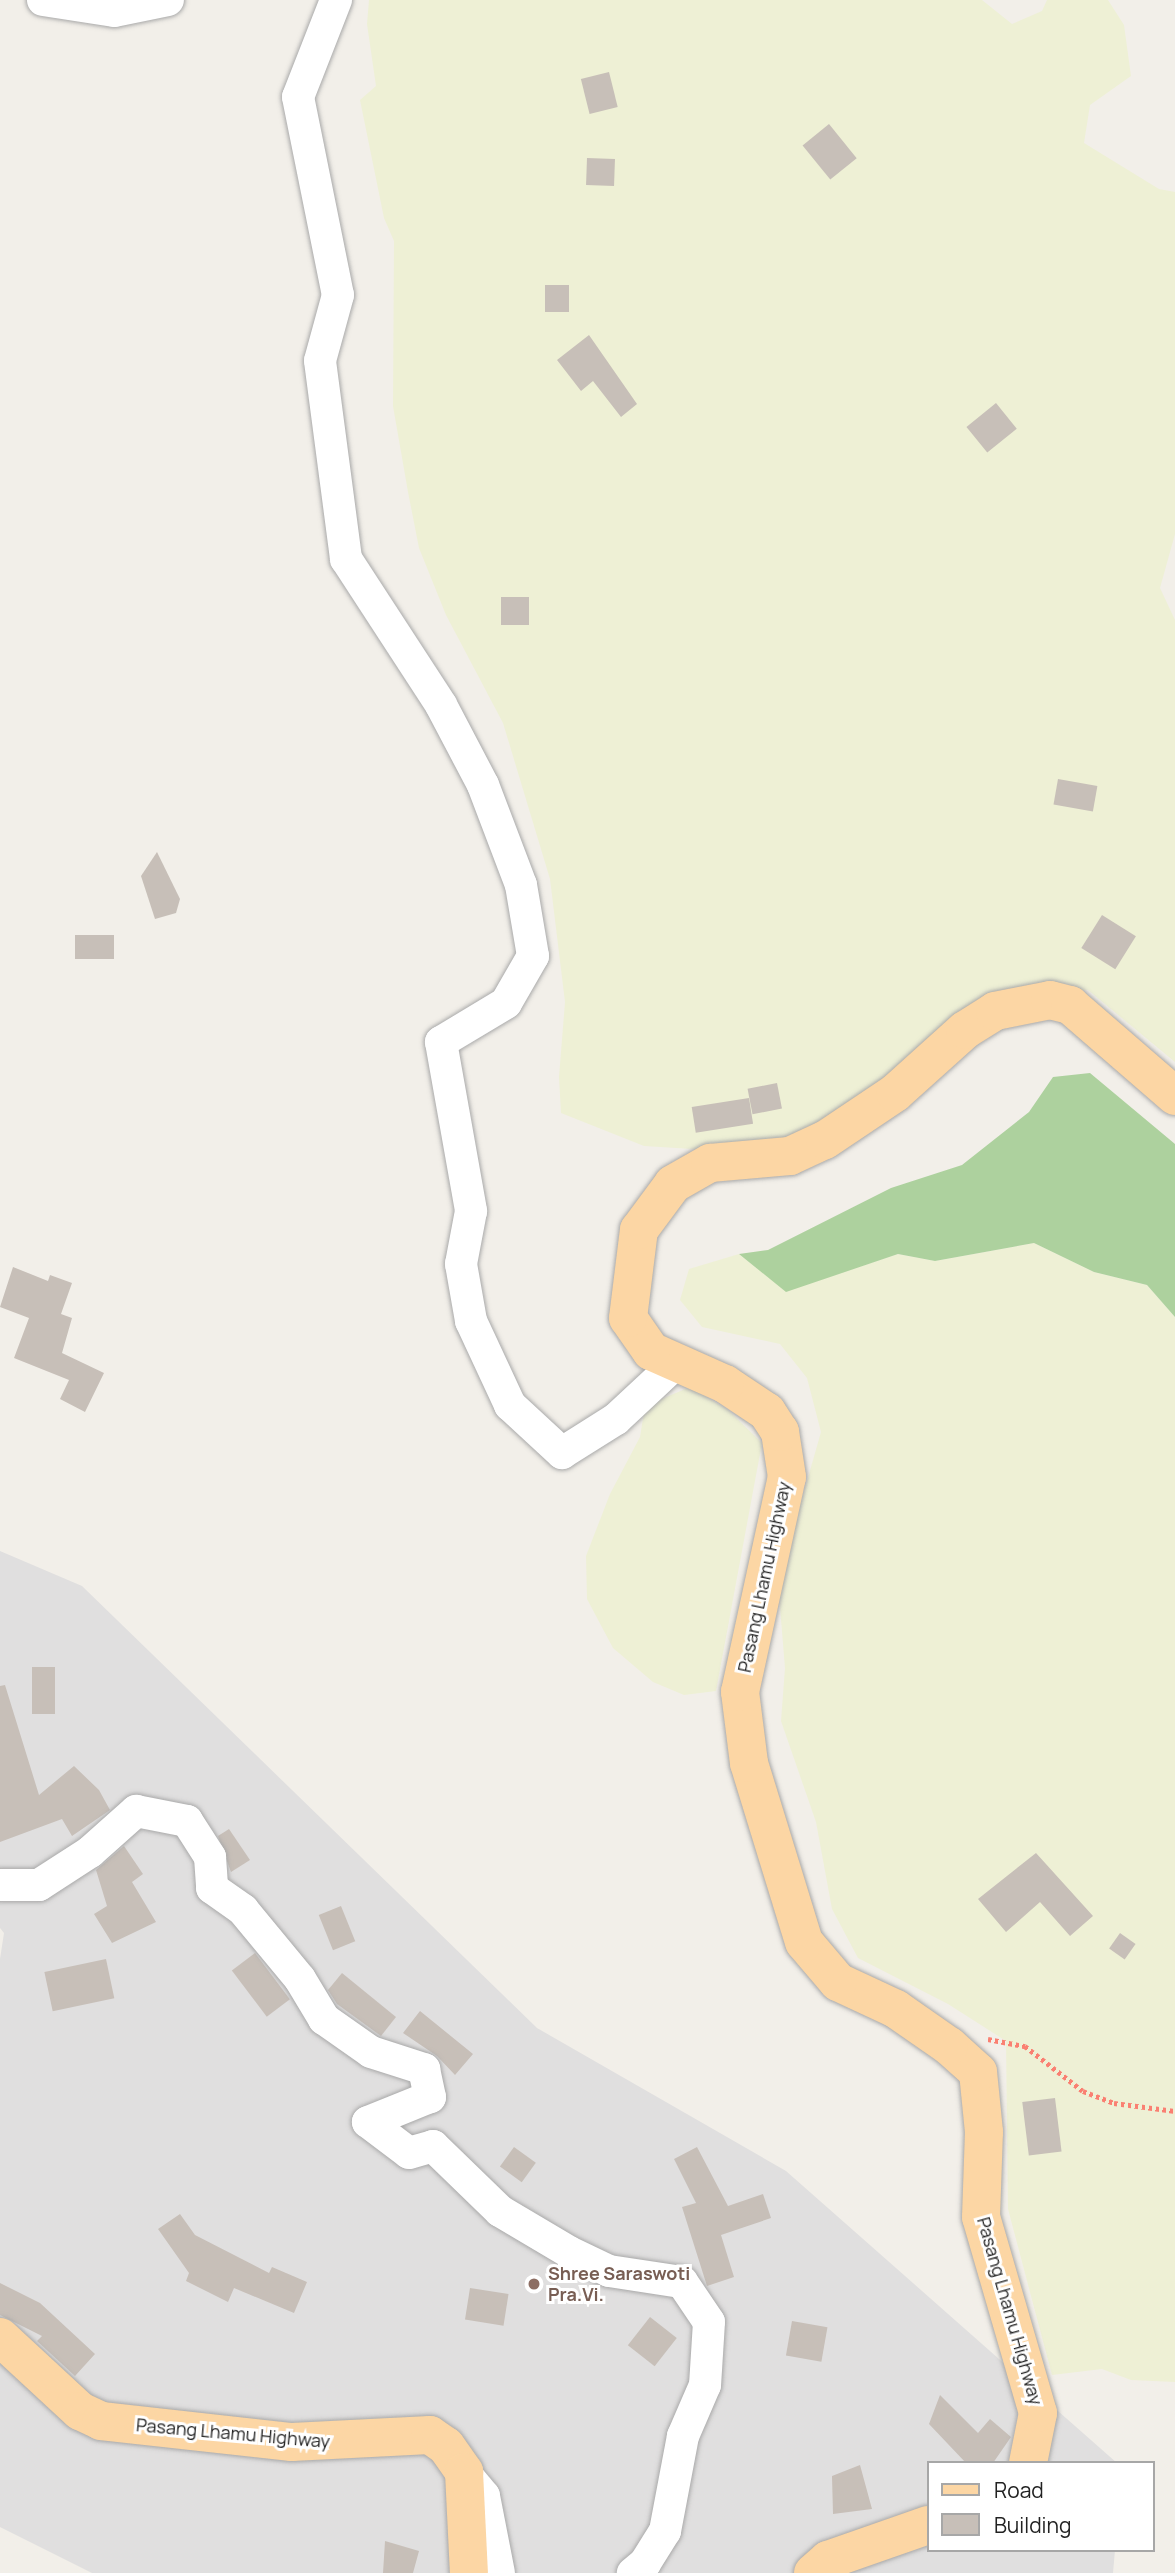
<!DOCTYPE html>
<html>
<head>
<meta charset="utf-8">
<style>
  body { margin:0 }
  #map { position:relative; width:1175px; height:2573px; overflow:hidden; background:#f2efe9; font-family:Manrope,sans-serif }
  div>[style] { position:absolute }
  .residential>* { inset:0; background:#e0dfdf }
  .farmland>* { inset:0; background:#eef0d5 }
  .forest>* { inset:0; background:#add19e }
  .building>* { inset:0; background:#c7bfb8; transform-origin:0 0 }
  .path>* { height:4.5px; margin-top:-2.25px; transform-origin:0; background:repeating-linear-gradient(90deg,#fa8072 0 3.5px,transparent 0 7px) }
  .roads { filter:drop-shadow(0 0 2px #a9a9a9) drop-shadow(0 0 2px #a9a9a9) }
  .minor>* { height:32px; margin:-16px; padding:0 16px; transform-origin:16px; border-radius:16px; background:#fff }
  .major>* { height:38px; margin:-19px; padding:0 19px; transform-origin:19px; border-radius:19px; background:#fcd6a4 }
  .dots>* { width:19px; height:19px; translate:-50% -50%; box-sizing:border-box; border:4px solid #fff; border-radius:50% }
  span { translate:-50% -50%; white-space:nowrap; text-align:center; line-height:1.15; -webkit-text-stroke:6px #fff; paint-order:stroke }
  .street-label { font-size:18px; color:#222 }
  .education-label { font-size:18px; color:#785e54; font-weight:700 }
  .left { translate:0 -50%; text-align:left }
  .legend { position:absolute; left:927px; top:2461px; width:228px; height:91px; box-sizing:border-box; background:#fff; border:2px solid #a7a7a7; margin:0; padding:9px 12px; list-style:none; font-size:21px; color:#222 }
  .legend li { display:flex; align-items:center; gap:14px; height:35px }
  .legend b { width:35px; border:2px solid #a7a7a7 }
</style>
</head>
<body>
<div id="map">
  <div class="residential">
    <i style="clip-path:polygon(0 1551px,82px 1586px,537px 2028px,786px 2171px,1117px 2463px,928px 2463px,928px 2550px,1115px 2550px,1113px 2573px,92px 2573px,0 2527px,0 1959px,4px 1933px,0 1928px)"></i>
  </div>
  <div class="farmland">
    <i style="clip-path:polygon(369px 0,982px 0,1012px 24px,1042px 11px,1047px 0,1108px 0,1124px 25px,1131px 76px,1090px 105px,1084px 143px,1159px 189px,1175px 192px,1175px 534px,1160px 588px,1175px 620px,1175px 1062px,1088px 990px,1024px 993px,879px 1090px,781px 1145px,709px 1150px,644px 1146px,561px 1113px,559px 1077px,565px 1002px,550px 879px,503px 723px,446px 615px,419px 548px,408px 492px,393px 406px,394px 241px,384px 218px,360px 100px,376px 86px,367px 24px)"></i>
    <i style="clip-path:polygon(1034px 1243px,1094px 1272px,1147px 1285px,1175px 1317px,1175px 2382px,1131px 2380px,1102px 2369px,1052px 2375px,1008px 2209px,1006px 2041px,948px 2004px,858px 1958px,832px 1909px,816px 1822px,781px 1721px,785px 1668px,778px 1583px,821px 1432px,807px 1378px,780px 1344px,702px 1327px,680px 1300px,689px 1269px,739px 1254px,786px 1291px,898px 1254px,935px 1261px)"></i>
    <i style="clip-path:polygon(690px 1387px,728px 1410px,762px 1443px,716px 1691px,684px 1695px,653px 1682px,613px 1648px,587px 1599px,586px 1556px,610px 1494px,640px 1437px,645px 1406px)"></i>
  </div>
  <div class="forest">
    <i style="clip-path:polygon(1090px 1073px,1175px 1144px,1175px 1317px,1147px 1285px,1094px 1272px,1034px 1243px,935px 1261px,898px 1254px,786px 1292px,739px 1254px,768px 1250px,891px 1188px,962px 1165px,1029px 1112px,1053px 1077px)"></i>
  </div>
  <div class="building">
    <i style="left:609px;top:72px;width:36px;height:29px;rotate:76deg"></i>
    <i style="left:829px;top:124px;width:44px;height:34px;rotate:51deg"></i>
    <i style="left:587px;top:158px;width:28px;height:27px;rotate:2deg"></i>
    <i style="left:545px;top:285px;width:24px;height:27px"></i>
    <i style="clip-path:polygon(589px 335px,637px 404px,621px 417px,593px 381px,581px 391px,557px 360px)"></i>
    <i style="left:996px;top:403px;width:33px;height:38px;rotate:51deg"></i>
    <i style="left:501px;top:597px;width:28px;height:28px"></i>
    <i style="left:1058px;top:779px;width:40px;height:26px;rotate:10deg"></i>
    <i style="clip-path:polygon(157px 852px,180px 899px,176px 913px,155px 919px,141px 876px)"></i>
    <i style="left:1102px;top:915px;width:40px;height:39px;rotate:32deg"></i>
    <i style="left:75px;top:935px;width:39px;height:24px"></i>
    <i style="left:777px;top:1083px;width:26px;height:30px;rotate:79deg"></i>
    <i style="left:749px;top:1098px;width:26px;height:58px;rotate:81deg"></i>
    <i style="clip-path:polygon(13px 1267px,48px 1281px,50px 1275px,72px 1283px,61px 1314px,72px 1318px,62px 1353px,104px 1373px,85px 1412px,60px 1399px,69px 1380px,14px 1358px,29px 1318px,0 1307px)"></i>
    <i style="left:32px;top:1667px;width:23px;height:47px"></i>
    <i style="clip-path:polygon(5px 1685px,39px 1795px,74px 1766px,99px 1790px,110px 1810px,72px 1836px,62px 1819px,0 1842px,0 1686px)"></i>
    <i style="clip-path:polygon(229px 1829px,250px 1860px,231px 1872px,218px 1836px)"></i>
    <i style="clip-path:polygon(124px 1846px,143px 1874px,132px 1882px,156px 1922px,112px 1943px,94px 1914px,107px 1906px,96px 1870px)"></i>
    <i style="clip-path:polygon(1036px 1853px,1093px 1916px,1070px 1936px,1040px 1902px,1006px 1932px,978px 1899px)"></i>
    <i style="left:341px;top:1906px;width:38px;height:24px;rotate:68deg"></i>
    <i style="left:1120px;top:1933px;width:19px;height:19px;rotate:35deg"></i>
    <i style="left:255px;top:1953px;width:58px;height:29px;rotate:53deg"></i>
    <i style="left:106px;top:1959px;width:40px;height:63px;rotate:78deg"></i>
    <i style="clip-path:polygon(342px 1973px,396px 2017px,381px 2036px,337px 2004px,328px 1990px)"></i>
    <i style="clip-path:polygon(420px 2011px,473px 2054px,455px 2075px,437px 2056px,403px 2033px)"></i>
    <i style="left:1055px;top:2098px;width:54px;height:33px;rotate:83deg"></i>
    <i style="left:514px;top:2147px;width:27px;height:24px;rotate:36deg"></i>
    <i style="clip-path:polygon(697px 2147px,728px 2206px,763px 2194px,771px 2218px,721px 2235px,734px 2277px,707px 2286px,682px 2207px,696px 2203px,674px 2159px)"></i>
    <i style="clip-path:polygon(180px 2214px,195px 2235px,269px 2273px,272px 2267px,307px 2282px,294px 2313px,234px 2288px,228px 2302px,186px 2281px,189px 2273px,158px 2229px)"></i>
    <i style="clip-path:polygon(0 2283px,40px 2303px,95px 2354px,75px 2376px,37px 2341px,42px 2336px,0 2315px)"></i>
    <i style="left:470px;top:2288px;width:39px;height:32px;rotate:9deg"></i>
    <i style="left:650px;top:2317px;width:34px;height:36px;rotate:38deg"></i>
    <i style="left:792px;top:2321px;width:36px;height:35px;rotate:10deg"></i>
    <i style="clip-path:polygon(940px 2395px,978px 2433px,990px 2419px,1011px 2437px,993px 2463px,966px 2463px,929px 2424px)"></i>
    <i style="clip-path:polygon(860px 2465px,872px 2509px,833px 2514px,832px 2476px)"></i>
    <i style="clip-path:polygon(385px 2541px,419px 2551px,413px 2573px,383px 2573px)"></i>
  </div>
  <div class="path">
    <i style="left:988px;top:2039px;width:38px;rotate:11deg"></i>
    <i style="left:1025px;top:2046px;width:73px;rotate:37.8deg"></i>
    <i style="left:1083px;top:2091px;width:33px;rotate:21deg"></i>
    <i style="left:1114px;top:2103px;width:62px;rotate:7.5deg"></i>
  </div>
  <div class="roads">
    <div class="minor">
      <i style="left:43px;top:0;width:72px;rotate:8.8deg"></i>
      <i style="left:114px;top:11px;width:55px;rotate:-11.5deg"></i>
      <i style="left:336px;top:0;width:104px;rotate:111.4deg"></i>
      <i style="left:298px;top:97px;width:202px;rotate:78.6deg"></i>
      <i style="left:338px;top:295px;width:68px;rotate:105.3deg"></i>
      <i style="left:320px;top:361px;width:200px;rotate:82.5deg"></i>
      <i style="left:346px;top:559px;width:174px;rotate:56.9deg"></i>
      <i style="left:441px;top:705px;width:90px;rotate:62.3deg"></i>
      <i style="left:483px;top:785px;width:107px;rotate:69.2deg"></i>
      <i style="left:521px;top:885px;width:72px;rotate:80.4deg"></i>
      <i style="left:533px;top:956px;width:54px;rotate:119.9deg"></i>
      <i style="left:506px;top:1003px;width:76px;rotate:149deg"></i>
      <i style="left:441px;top:1042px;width:172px;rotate:79.9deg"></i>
      <i style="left:471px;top:1211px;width:54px;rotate:100.7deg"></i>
      <i style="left:461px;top:1264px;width:58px;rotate:80deg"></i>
      <i style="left:471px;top:1321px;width:93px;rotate:65.1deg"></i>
      <i style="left:510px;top:1405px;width:71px;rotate:42.7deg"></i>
      <i style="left:562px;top:1453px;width:64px;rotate:-32.2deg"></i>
      <i style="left:616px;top:1419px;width:79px;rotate:-43deg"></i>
      <i style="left:0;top:1885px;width:39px"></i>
      <i style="left:39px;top:1885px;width:61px;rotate:-32.9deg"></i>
      <i style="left:90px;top:1852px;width:62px;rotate:-41.7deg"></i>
      <i style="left:136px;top:1811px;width:52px;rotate:11.1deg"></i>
      <i style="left:187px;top:1821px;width:43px;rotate:57.4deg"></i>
      <i style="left:210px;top:1857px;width:31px;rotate:86deg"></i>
      <i style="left:212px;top:1888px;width:38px;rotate:35deg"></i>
      <i style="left:243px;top:1910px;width:89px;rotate:50.4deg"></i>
      <i style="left:300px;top:1979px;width:47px;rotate:59deg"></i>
      <i style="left:324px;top:2019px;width:57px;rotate:35.1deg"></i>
      <i style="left:371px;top:2052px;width:56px;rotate:17.8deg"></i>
      <i style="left:424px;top:2069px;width:29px;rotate:78deg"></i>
      <i style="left:430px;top:2097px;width:67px;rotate:158deg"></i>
      <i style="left:368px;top:2122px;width:51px;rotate:37.1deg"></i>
      <i style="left:409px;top:2153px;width:25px;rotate:-16deg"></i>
      <i style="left:433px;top:2146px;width:93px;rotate:44.1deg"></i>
      <i style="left:500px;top:2211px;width:80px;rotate:30.7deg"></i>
      <i style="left:569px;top:2252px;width:44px;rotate:25.4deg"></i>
      <i style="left:609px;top:2271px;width:74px;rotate:8.6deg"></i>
      <i style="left:682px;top:2282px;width:48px;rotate:56deg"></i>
      <i style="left:709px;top:2322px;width:63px;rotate:93.6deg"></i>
      <i style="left:705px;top:2385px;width:56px;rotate:113.3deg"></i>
      <i style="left:683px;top:2436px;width:97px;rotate:100.7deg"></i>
      <i style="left:665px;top:2531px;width:38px;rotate:122deg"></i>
      <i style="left:645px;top:2563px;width:16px;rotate:140deg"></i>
      <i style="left:464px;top:2472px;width:31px;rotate:50deg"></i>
      <i style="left:484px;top:2496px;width:78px;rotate:79deg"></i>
    </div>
    <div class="major">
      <i style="left:0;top:2337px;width:109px;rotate:42.8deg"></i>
      <i style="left:80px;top:2411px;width:23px;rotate:25deg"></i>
      <i style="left:101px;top:2421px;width:192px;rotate:6.3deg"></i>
      <i style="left:292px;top:2442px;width:138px;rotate:-2.9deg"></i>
      <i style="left:430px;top:2435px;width:19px;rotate:35deg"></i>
      <i style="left:446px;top:2446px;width:32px;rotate:55deg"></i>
      <i style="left:464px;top:2472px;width:101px;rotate:87.2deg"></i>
      <i style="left:1028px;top:2463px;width:51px;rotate:-78.7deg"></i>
      <i style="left:1038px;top:2413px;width:204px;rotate:-106.2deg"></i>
      <i style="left:981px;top:2217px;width:85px;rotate:-88deg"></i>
      <i style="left:984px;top:2132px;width:60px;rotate:-95.7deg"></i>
      <i style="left:978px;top:2072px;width:39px;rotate:-138deg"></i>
      <i style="left:949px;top:2046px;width:65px;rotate:-145.1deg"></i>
      <i style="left:896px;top:2009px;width:64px;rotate:-155deg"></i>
      <i style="left:838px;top:1982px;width:52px;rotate:-130.4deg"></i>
      <i style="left:804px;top:1942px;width:187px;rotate:-107.1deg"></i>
      <i style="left:749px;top:1763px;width:72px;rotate:-97.2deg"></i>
      <i style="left:740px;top:1692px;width:220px;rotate:-77.7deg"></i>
      <i style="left:787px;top:1477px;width:46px;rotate:-98.8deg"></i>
      <i style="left:780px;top:1432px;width:24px;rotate:-123deg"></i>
      <i style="left:767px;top:1412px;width:50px;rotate:-146.3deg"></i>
      <i style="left:725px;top:1384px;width:81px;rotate:-156deg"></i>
      <i style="left:651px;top:1351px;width:40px;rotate:-124.9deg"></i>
      <i style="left:628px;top:1318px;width:89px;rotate:-82.9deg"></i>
      <i style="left:639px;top:1230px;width:57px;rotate:-53.5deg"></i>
      <i style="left:673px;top:1184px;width:43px;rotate:-29.6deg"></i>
      <i style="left:710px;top:1163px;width:80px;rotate:-5deg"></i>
      <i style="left:790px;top:1156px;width:38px;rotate:-25deg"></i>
      <i style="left:825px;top:1140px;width:84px;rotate:-33.9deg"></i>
      <i style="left:895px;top:1093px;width:94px;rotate:-42deg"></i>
      <i style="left:965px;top:1030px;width:36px;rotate:-32deg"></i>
      <i style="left:995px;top:1011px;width:56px;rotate:-11.3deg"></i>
      <i style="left:1050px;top:1000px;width:21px;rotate:14deg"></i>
      <i style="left:1070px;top:1005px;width:139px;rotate:40.9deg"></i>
      <i style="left:813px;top:2573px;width:20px;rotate:-41deg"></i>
      <i style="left:828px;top:2560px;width:106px;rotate:-19.3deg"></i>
    </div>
  </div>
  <div class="dots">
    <i style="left:534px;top:2284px;background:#8d6e63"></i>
  </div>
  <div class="street-label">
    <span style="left:764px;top:1577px;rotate:-78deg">Pasang Lhamu Highway</span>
    <span style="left:1010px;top:2311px;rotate:74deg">Pasang Lhamu Highway</span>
    <span style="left:233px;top:2433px;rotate:5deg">Pasang Lhamu Highway</span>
  </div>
  <div class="education-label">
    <span class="left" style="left:548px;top:2284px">Shree Saraswoti<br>Pra.Vi.</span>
  </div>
  <ul class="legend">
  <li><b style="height:9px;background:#fcd6a4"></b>Road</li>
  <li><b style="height:19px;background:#c7bfb8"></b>Building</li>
  </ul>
</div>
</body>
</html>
